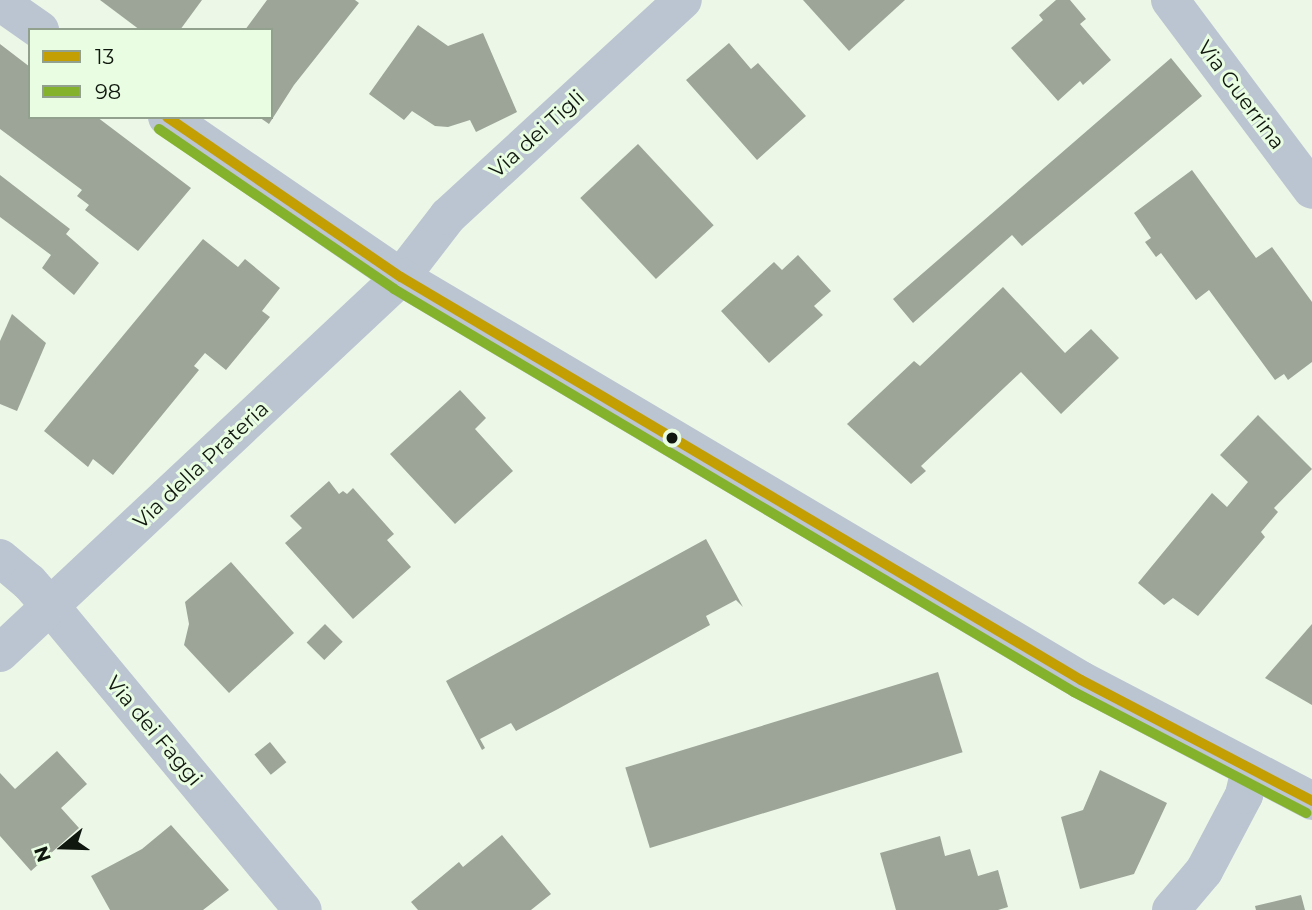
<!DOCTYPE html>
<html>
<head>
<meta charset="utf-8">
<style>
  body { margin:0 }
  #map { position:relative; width:1312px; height:910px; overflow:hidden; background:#ecf7e8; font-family:Montserrat,sans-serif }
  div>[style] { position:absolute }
  .building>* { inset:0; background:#9da599; transform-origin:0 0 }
  .minor>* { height:38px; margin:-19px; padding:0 19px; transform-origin:19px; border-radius:19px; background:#bbc4d1 }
  .tertiary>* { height:38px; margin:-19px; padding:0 19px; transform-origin:19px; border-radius:19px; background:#bbc4d1 }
  .bus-1>* { height:10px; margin:-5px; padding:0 5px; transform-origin:5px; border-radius:5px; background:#c39f04 }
  .bus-2>* { height:10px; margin:-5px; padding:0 5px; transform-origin:5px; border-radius:5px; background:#85b22d }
  .dots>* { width:19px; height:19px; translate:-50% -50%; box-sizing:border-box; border:4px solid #e9fde2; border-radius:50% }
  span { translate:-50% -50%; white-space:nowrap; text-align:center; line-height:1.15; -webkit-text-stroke:6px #e9fde2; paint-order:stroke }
  .street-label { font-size:21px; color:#10170e }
  .legend { position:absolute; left:28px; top:28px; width:245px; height:91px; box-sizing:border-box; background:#e9fde2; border:2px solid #92a18d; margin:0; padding:9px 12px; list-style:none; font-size:21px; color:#10170e }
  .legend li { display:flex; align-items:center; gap:14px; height:35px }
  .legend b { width:35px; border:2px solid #92a18d }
  .north { position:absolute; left:28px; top:812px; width:70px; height:70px; -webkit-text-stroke:5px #e9fde2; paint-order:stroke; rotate:251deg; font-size:19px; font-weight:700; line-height:28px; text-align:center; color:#10170e }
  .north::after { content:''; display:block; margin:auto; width:24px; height:32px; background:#10170e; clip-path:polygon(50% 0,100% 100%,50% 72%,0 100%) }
</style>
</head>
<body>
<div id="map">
  <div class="building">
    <i style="clip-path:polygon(100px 0,202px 0,180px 30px,140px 30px)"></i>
    <i style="clip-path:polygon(267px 0,355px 0,359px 3px,294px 85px,269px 124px,259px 117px,271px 117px,271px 30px,245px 30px)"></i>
    <i style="clip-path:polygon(803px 0,905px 0,849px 51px)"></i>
    <i style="clip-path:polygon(1056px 0,1070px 0,1086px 19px,1080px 24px,1111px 60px,1083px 85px,1080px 81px,1058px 101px,1011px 48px,1043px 20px,1039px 15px)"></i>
    <i style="clip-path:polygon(418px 25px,448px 46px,483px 33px,517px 112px,476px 132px,470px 120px,448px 127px,435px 126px,412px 111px,404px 120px,369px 94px)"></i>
    <i style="clip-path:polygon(729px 43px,751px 69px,758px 63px,806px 116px,757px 160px,686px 80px)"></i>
    <i style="clip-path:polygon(0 44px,30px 67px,30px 117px,97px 117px,191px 188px,138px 251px,85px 210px,89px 205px,77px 196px,82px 190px,0 129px)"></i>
    <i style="clip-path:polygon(1171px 58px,1202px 96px,1022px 246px,1012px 235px,913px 323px,893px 299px)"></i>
    <i style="left:638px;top:144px;width:111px;height:79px;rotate:47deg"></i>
    <i style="clip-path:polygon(1192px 170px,1256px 258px,1272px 247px,1312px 302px,1312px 362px,1288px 380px,1284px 374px,1275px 380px,1209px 290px,1196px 300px,1161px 253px,1156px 257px,1145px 242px,1151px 238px,1134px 213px)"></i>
    <i style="clip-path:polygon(0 175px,70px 229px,66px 234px,99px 263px,74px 295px,42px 268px,51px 255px,0 217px)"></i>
    <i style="clip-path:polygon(203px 239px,238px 267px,245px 259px,280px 288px,262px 311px,270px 317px,226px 370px,205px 353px,194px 366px,199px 370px,113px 475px,93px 459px,88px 467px,44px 431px)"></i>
    <i style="clip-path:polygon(798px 255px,831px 291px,814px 306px,823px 315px,769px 363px,721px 311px,774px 262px,782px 270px)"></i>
    <i style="clip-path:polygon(1003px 287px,1065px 353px,1091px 329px,1119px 358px,1061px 414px,1021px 372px,921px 466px,926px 471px,911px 484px,847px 424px,914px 361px,920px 366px)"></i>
    <i style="clip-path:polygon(12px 314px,46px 343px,17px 411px,0 404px,0 341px)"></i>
    <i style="clip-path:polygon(460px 390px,486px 418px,475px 429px,513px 471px,455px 524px,390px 454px)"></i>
    <i style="clip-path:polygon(1258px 415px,1312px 469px,1274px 508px,1278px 512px,1261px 532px,1265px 537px,1198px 616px,1173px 598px,1164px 605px,1138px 583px,1212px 493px,1227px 507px,1248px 482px,1220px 455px)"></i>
    <i style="clip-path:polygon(329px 481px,339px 494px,343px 491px,347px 494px,353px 488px,394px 534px,387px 540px,411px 567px,353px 619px,285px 543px,302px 528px,290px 516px)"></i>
    <i style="clip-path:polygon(706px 539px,743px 607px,736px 600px,706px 616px,710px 625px,558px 709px,516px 731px,511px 723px,480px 739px,485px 748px,482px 750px,446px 681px)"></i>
    <i style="clip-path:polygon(231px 562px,294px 633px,229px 693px,184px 645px,189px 624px,185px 602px)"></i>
    <i style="left:325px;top:624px;width:25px;height:26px;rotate:45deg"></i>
    <i style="clip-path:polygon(1312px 624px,1312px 705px,1265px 678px)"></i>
    <i style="left:938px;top:672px;width:84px;height:327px;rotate:73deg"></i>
    <i style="left:270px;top:742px;width:26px;height:20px;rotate:51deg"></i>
    <i style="clip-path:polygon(57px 751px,87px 784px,61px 808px,79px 828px,31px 871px,0 836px,0 773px,15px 789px)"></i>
    <i style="clip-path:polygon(1100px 770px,1167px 803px,1134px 874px,1080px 889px,1061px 817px,1083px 810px)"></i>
    <i style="clip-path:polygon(171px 825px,229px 890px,203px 910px,110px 910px,91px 876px,142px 849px)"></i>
    <i style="clip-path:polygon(502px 835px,551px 894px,531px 910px,418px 910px,411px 902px,459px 862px,463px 867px)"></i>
    <i style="clip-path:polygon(940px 836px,945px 856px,970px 849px,978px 876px,998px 870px,1008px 907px,998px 910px,896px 910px,880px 853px)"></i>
    <i style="clip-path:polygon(1301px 895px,1305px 910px,1256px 910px,1255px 906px)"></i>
  </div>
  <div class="minor">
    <i style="left:1170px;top:0;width:237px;rotate:53.2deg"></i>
    <i style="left:0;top:558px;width:38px;rotate:40deg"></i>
    <i style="left:29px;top:582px;width:33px;rotate:49deg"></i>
    <i style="left:51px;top:607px;width:394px;rotate:50.3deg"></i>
    <i style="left:0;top:653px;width:550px;rotate:-43.16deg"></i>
    <i style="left:401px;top:277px;width:77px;rotate:-52.4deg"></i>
    <i style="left:448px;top:216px;width:319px;rotate:-42.6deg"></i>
    <i style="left:1171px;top:910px;width:51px;rotate:-49.8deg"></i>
    <i style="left:1204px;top:871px;width:86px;rotate:-62.2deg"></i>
    <i style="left:1244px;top:795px;width:27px;rotate:-77deg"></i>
  </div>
  <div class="tertiary">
    <i style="left:0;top:2px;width:49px;rotate:35deg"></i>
    <i style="left:167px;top:117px;width:283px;rotate:34.4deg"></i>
    <i style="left:401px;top:277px;width:790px;rotate:30.65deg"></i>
    <i style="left:1081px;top:680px;width:261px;rotate:27.6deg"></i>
  </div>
  <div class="bus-1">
    <i style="left:167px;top:117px;width:283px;rotate:34.4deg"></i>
    <i style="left:401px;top:277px;width:790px;rotate:30.65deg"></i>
    <i style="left:1081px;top:680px;width:261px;rotate:27.6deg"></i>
  </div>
  <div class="bus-2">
    <i style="left:159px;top:129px;width:284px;rotate:34.2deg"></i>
    <i style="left:394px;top:289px;width:790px;rotate:30.65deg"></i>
    <i style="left:1074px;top:692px;width:262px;rotate:27.5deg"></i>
  </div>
  <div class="dots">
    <i style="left:672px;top:438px;background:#10170e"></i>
  </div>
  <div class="street-label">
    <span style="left:1241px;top:95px;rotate:53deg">Via Guerrina</span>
    <span style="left:537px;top:134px;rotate:-42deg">Via dei Tigli</span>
    <span style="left:201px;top:465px;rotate:-43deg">Via della Prateria</span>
    <span style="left:154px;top:731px;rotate:50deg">Via dei Faggi</span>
  </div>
  <ul class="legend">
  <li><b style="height:9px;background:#c39f04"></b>13</li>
  <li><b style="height:9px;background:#85b22d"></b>98</li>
  </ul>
  <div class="north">N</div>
</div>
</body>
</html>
